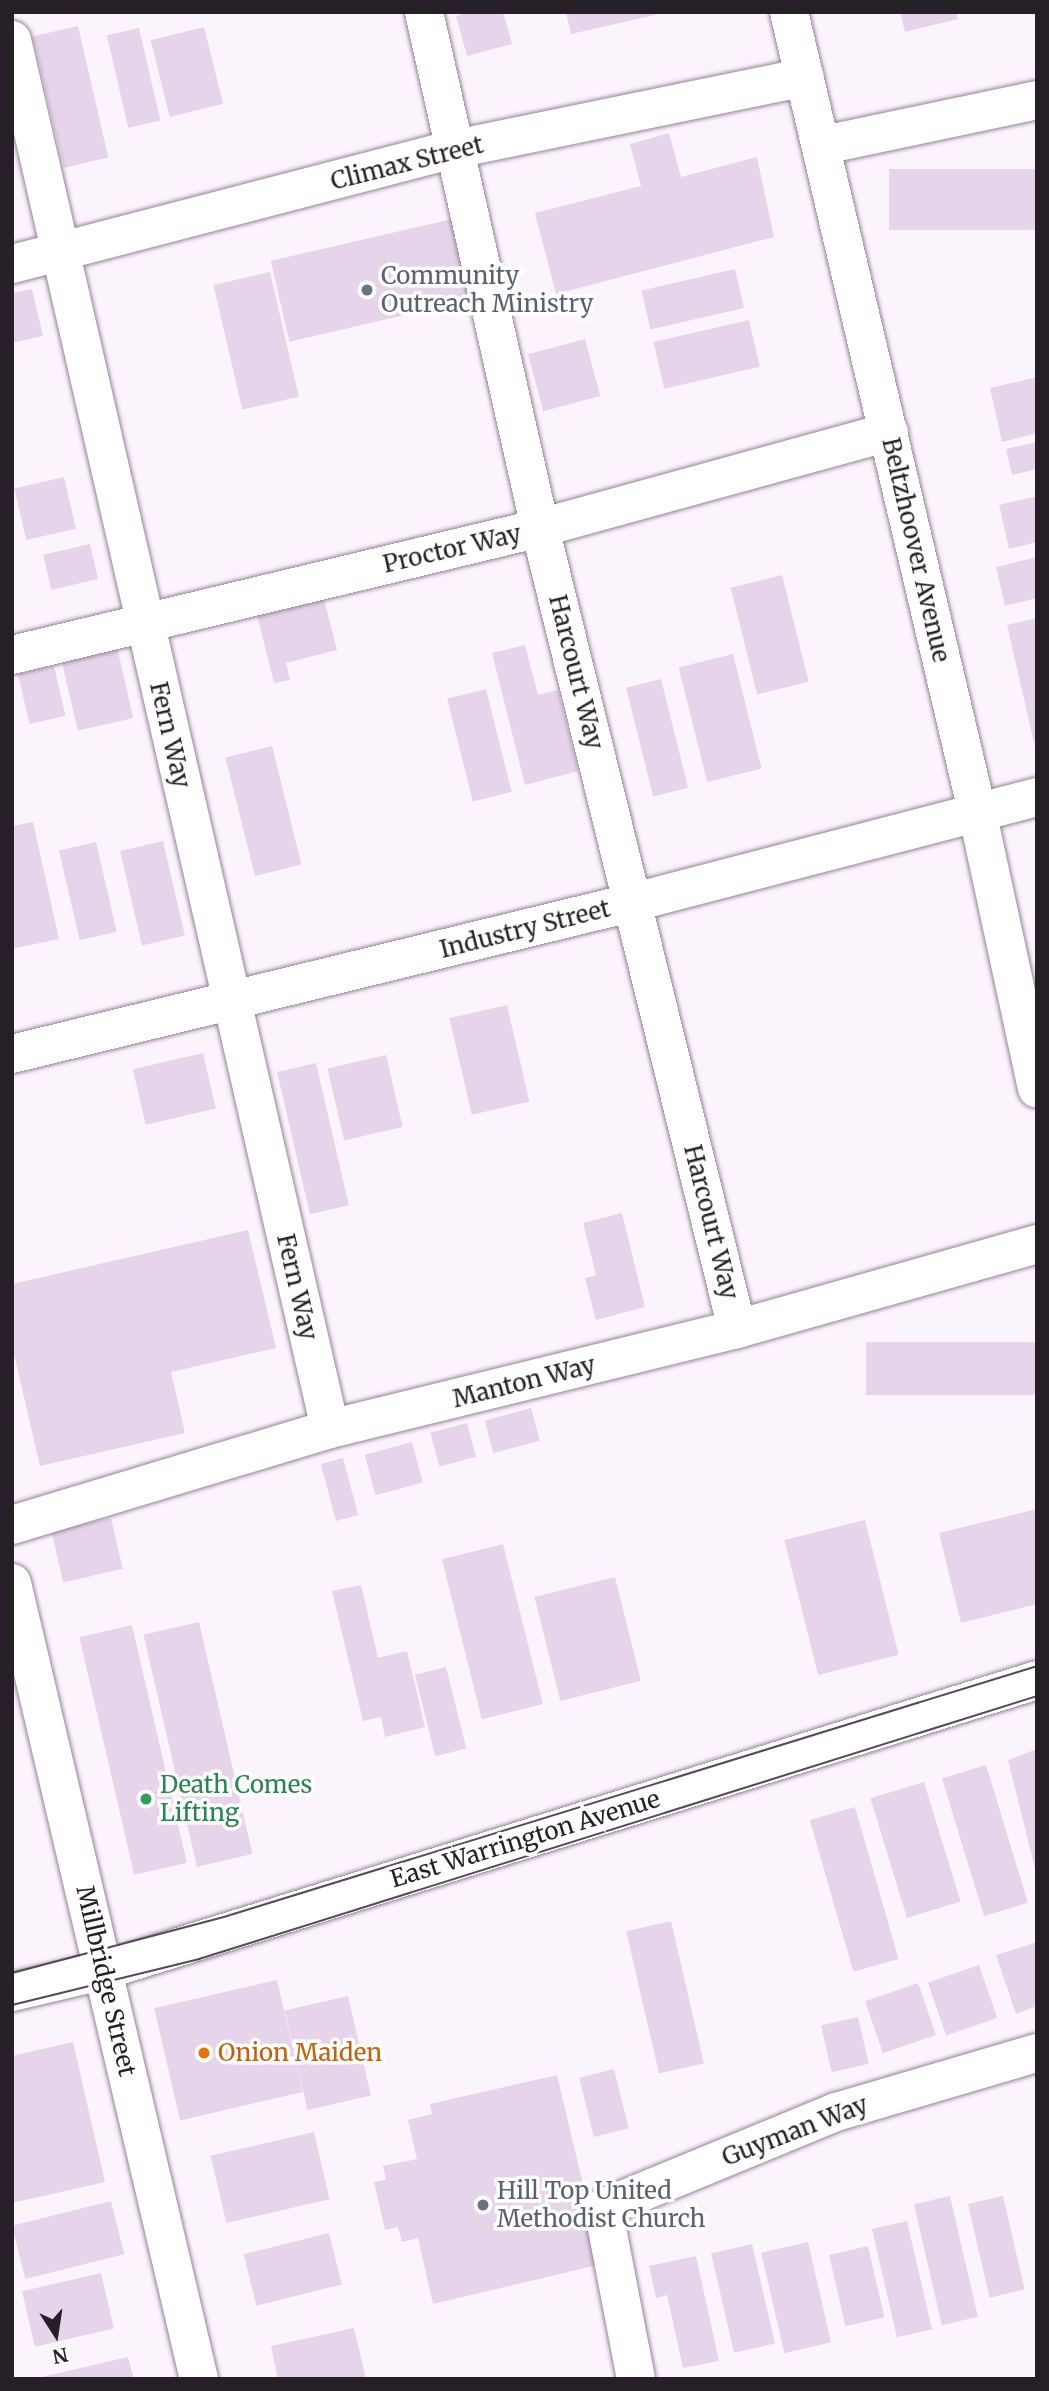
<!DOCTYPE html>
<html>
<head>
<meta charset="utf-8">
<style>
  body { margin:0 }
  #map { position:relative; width:1049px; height:2391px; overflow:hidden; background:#fcf4fd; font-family:Merriweather,serif }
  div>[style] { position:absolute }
  .building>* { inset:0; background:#e6d4ea; transform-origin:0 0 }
  .roads { filter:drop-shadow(0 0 2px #948397) drop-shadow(0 0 2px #948397) }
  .minor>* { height:38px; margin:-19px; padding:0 19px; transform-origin:19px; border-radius:19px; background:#fff }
  .major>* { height:38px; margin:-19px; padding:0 19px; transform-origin:19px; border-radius:19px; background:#fff }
  .tram>* { height:2px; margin:-1px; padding:0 1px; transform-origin:1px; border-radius:1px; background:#534c54 }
  .dots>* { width:19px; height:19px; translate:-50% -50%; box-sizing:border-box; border:4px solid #fff; border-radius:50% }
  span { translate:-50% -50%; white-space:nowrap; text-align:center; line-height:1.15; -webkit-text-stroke:7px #fff; paint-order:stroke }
  .street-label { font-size:24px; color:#261f27 }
  .worship-label { font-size:24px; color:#5b616d }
  .left { translate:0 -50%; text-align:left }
  .leisure-label { font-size:24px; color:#27864d }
  .food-label { font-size:24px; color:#c56008 }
  .frame { position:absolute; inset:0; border:14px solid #261f27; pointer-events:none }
  .north { position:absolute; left:21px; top:2300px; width:70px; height:70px; -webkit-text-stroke:5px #fff; paint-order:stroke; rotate:168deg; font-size:19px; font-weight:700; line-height:28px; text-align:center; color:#261f27 }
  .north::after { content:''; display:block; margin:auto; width:24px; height:32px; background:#261f27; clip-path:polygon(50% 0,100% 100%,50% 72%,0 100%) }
</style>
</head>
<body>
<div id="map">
  <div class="building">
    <i style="clip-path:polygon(469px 12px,503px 12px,512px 44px,467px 56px,456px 16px)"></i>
    <i style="clip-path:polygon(566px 12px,664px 12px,664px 13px,571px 34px)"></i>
    <i style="clip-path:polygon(900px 12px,956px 12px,958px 19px,905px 32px)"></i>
    <i style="left:78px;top:26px;width:135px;height:46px;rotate:77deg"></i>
    <i style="left:204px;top:27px;width:79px;height:55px;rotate:76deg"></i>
    <i style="left:139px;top:28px;width:95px;height:33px;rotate:77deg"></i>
    <i style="clip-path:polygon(669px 133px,681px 177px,757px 157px,774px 237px,556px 294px,535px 213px,641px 186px,630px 144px)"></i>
    <i style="left:1037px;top:169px;width:61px;height:148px;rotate:90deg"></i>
    <i style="left:452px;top:219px;width:83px;height:186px;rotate:77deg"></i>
    <i style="left:735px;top:269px;width:40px;height:96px;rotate:77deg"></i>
    <i style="left:270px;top:272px;width:128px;height:58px;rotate:77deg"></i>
    <i style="clip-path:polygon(32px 289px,43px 336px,12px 343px,12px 293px)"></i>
    <i style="left:749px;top:320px;width:48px;height:98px;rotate:77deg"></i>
    <i style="left:585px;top:339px;width:59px;height:59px;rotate:75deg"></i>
    <i style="clip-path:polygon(1037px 377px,1037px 433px,1002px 442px,990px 388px)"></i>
    <i style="clip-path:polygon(1037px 442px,1037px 469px,1012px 475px,1006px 449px)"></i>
    <i style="left:64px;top:477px;width:53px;height:51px;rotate:77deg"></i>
    <i style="clip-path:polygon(1037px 496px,1037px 542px,1009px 549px,999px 505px)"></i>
    <i style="left:90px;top:544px;width:36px;height:48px;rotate:77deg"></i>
    <i style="clip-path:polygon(1037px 557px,1037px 598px,1005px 606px,996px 567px)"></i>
    <i style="left:782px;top:575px;width:110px;height:53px;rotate:76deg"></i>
    <i style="clip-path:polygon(323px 595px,337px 650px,286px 663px,290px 680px,274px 683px,256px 611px)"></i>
    <i style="clip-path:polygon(1037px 618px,1037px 743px,1034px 743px,1007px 625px)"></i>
    <i style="left:116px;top:643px;width:77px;height:57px;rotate:77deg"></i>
    <i style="clip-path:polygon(525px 645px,538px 695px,558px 690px,578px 771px,525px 785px,492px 653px)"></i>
    <i style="left:733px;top:654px;width:118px;height:56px;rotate:76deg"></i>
    <i style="left:54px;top:666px;width:51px;height:37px;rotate:77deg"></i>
    <i style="left:661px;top:679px;width:112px;height:36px;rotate:76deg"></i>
    <i style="left:486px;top:689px;width:106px;height:40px;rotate:76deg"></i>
    <i style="left:272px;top:746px;width:122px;height:48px;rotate:76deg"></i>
    <i style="clip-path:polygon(33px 822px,59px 939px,12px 949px,12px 826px)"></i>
    <i style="left:163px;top:841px;width:97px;height:44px;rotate:77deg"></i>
    <i style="left:96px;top:842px;width:92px;height:38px;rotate:77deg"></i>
    <i style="left:507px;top:1005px;width:99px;height:59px;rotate:77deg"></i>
    <i style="left:203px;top:1053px;width:57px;height:72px;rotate:77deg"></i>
    <i style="left:386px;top:1055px;width:74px;height:60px;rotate:77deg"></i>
    <i style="left:316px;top:1063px;width:146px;height:40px;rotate:77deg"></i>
    <i style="clip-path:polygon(622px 1213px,645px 1307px,596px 1320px,585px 1278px,596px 1275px,583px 1223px)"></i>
    <i style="clip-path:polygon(248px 1230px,276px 1348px,171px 1372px,185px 1433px,40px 1466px,12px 1346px,12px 1284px)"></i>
    <i style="left:1037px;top:1342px;width:53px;height:171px;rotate:90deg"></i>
    <i style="left:531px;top:1408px;width:34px;height:48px;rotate:75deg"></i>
    <i style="left:467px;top:1423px;width:35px;height:38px;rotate:75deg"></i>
    <i style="left:412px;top:1442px;width:42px;height:49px;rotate:75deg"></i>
    <i style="left:343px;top:1458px;width:59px;height:23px;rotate:75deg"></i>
    <i style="clip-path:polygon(1037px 1509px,1037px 1604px,961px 1623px,939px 1533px)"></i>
    <i style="left:111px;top:1518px;width:52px;height:61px;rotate:77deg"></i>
    <i style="left:865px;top:1520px;width:139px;height:83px;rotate:76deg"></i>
    <i style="left:503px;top:1544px;width:165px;height:63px;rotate:76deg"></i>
    <i style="left:615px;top:1577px;width:107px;height:83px;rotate:76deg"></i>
    <i style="clip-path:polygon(361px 1585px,378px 1658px,407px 1651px,425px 1727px,385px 1737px,381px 1717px,363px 1721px,332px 1591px)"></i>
    <i style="left:199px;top:1622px;width:238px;height:57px;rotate:77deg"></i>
    <i style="left:132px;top:1625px;width:244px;height:54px;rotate:77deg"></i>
    <i style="left:446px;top:1667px;width:84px;height:32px;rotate:76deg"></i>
    <i style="clip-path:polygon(1037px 1749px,1037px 1873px,1036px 1873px,1008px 1760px)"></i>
    <i style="left:986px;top:1765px;width:144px;height:46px;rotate:73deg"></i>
    <i style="left:924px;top:1782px;width:125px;height:56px;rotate:73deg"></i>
    <i style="left:855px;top:1807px;width:158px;height:47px;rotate:74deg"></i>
    <i style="left:671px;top:1921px;width:146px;height:46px;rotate:77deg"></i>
    <i style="clip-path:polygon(1037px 1942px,1037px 2006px,1016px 2014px,996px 1955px)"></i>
    <i style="left:979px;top:1965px;width:56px;height:54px;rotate:71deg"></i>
    <i style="left:277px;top:1980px;width:115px;height:126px;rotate:77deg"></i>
    <i style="left:918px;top:1983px;width:55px;height:56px;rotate:71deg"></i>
    <i style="left:348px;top:1996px;width:102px;height:65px;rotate:77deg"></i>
    <i style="left:858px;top:2017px;width:48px;height:38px;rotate:77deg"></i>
    <i style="clip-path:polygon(73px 2042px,105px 2182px,12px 2203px,12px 2056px)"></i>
    <i style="left:614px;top:2069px;width:61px;height:36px;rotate:76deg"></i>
    <i style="clip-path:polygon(557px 2075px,602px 2264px,433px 2304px,418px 2238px,402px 2242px,398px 2227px,385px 2230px,374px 2182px,386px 2180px,383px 2166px,417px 2159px,408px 2120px,432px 2114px,430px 2104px)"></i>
    <i style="left:314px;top:2132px;width:69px;height:106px;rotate:77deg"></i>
    <i style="left:950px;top:2196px;width:124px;height:37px;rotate:77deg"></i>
    <i style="left:1003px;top:2196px;width:96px;height:36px;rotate:77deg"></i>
    <i style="left:111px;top:2201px;width:55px;height:102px;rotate:76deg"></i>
    <i style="left:907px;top:2221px;width:111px;height:36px;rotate:77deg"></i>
    <i style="left:329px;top:2233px;width:53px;height:88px;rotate:76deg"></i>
    <i style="left:808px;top:2242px;width:103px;height:48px;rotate:77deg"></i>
    <i style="left:752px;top:2244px;width:102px;height:42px;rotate:77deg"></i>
    <i style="left:868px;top:2246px;width:73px;height:40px;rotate:77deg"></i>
    <i style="clip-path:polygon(696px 2256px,719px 2361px,683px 2368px,667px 2295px,656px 2298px,649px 2266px)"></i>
    <i style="left:101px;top:2273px;width:57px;height:81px;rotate:77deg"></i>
    <i style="clip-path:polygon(354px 2328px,366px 2379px,278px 2379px,271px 2346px)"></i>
    <i style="clip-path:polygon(128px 2357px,134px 2379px,37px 2379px,37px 2378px)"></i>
  </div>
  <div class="roads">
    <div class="minor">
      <i style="left:424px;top:12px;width:529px;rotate:77.33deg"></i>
      <i style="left:540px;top:528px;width:825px;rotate:76.18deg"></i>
      <i style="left:789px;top:12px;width:821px;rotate:76.76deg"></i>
      <i style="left:977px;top:811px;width:284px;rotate:77.8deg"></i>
      <i style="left:12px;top:40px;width:1425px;rotate:77.1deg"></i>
      <i style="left:824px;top:145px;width:218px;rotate:-11.9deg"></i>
      <i style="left:12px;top:264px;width:458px;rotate:-14.6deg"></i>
      <i style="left:455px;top:149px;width:357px;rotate:-11.6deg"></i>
      <i style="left:12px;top:655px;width:543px;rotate:-13.52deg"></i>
      <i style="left:540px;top:528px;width:362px;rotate:-15.4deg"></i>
      <i style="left:12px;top:1054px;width:640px;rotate:-13.73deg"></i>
      <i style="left:634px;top:902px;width:416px;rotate:-14.6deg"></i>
      <i style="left:12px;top:1525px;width:332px;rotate:-16.8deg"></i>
      <i style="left:330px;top:1429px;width:419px;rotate:-13.8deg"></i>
      <i style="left:737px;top:1329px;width:312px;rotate:-15.8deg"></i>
      <i style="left:12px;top:1583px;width:818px;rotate:76.78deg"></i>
      <i style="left:636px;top:2379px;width:174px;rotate:-100.9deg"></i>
      <i style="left:603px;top:2208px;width:252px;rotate:-22.4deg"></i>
      <i style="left:836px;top:2112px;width:209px;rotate:-16.4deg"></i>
    </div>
    <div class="major">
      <i style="left:12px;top:1992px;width:96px;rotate:-13.3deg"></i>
      <i style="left:105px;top:1970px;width:976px;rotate:-17.28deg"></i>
    </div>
  </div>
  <div class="tram">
    <i style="left:12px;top:1973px;width:222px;rotate:-14.8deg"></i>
    <i style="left:227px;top:1916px;width:848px;rotate:-17.15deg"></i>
    <i style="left:12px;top:2005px;width:193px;rotate:-13.8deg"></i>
    <i style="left:199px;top:1959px;width:878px;rotate:-17.42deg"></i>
  </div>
  <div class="dots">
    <i style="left:367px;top:290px;background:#6b7280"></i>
    <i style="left:146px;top:1799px;background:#2e9e5b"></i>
    <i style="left:204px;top:2053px;background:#e8710a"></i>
    <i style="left:483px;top:2205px;background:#6b7280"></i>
  </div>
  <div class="street-label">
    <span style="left:407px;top:163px;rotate:-14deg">Climax Street</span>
    <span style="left:452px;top:549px;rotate:-13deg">Proctor Way</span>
    <span style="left:916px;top:550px;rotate:77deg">Beltzhoover Avenue</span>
    <span style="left:576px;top:672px;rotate:76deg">Harcourt Way</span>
    <span style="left:170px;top:735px;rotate:77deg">Fern Way</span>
    <span style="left:525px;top:929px;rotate:-14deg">Industry Street</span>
    <span style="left:711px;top:1222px;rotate:76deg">Harcourt Way</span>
    <span style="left:297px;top:1287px;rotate:77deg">Fern Way</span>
    <span style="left:524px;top:1382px;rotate:-14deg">Manton Way</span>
    <span style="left:525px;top:1839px;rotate:-17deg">East Warrington Avenue</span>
    <span style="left:106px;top:1981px;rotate:77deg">Millbridge Street</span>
    <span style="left:795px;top:2131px;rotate:-21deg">Guyman Way</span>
  </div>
  <div class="worship-label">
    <span class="left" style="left:381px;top:290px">Community<br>Outreach Ministry</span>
    <span class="left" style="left:497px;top:2205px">Hill Top United<br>Methodist Church</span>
  </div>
  <div class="leisure-label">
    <span class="left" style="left:160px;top:1799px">Death Comes<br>Lifting</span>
  </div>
  <div class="food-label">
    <span class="left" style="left:218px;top:2053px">Onion Maiden</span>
  </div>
  <div class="frame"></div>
  <div class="north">N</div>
</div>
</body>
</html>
